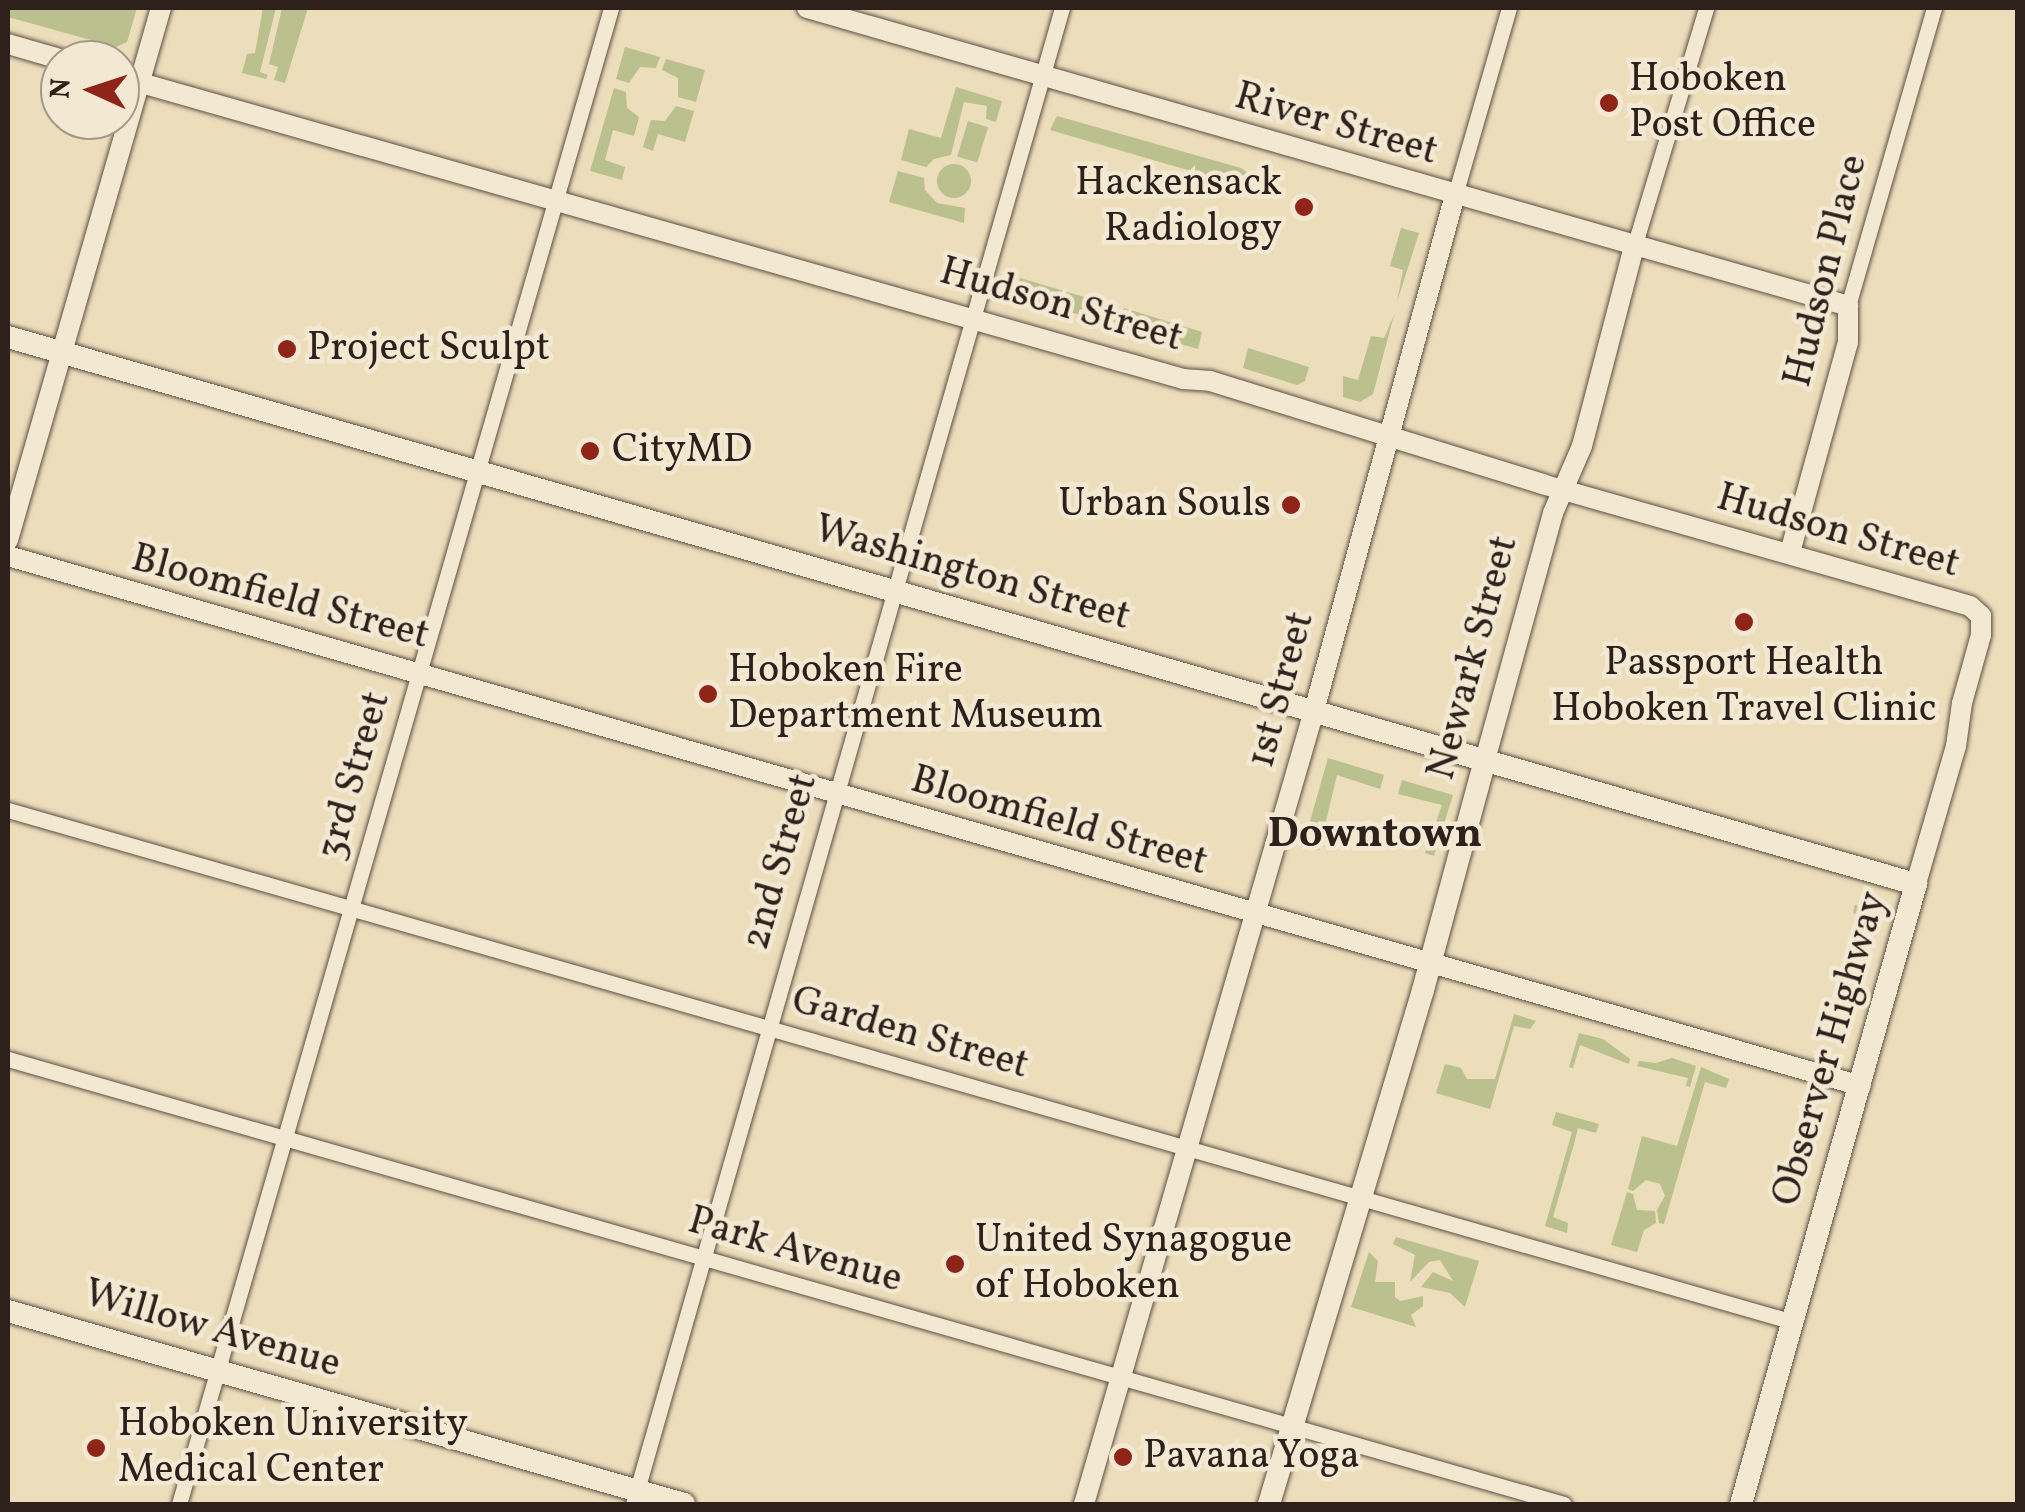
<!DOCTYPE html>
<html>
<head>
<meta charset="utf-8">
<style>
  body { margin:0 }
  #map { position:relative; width:2025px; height:1512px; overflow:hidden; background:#ecddbb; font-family:Vollkorn,serif }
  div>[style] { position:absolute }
  .green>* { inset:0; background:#bac08e; transform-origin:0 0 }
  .round { border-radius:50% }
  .roads { filter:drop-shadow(0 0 2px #5e5044) drop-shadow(0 0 2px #5e5044) }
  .minor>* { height:15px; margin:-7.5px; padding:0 7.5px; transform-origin:7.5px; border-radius:7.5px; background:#f3e9d3 }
  .tertiary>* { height:20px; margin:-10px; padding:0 10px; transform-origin:10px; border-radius:10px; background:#f3e9d3 }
  .secondary>* { height:22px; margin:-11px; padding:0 11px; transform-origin:11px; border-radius:11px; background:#f3e9d3 }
  .dots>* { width:28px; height:28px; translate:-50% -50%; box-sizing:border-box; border:5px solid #f3e9d3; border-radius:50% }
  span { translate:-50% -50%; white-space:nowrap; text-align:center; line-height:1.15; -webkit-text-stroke:9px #f3e9d3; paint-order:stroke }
  .poi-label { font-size:40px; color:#2e211c }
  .left { translate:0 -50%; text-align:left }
  .right { translate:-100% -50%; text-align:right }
  .street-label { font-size:40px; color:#2e211c }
  .neighbourhood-label { font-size:42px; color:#2e211c; font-weight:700 }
  .frame { position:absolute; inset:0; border:10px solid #2e211c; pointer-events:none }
  .north { position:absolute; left:40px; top:40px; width:100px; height:100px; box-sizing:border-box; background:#f3e9d3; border:2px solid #a4998a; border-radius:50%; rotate:273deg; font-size:28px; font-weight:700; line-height:40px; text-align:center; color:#2e211c }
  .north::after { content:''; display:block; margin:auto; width:35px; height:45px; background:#8f2418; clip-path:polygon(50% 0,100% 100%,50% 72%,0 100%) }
</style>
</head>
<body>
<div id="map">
  <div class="green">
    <i style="clip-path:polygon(8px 8px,137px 8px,127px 42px,116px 47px,8px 17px)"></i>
    <i style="clip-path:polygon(263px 8px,276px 8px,260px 72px,268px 75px,266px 79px,242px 73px,247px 54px,255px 53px)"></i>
    <i style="clip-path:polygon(282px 8px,308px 8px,285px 83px,274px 80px,278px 67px,269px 64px)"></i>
    <i style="clip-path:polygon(625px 47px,660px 57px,656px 68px,640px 67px,629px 83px,616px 79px)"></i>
    <i style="clip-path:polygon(666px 59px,705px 70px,696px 102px,678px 97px,678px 78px,662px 70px)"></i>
    <i style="clip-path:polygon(956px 87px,1002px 101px,996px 122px,986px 119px,987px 106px,964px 102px,951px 155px,934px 159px,926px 167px,901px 160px,909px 129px,941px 138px)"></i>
    <i style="clip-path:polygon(614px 88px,626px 92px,627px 108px,639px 117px,634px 136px,613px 130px,605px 160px,625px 167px,622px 180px,590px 171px)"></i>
    <i style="clip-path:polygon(676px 106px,694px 111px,685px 142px,658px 134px,653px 151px,643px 147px,651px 120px,665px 121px)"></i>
    <i style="clip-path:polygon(1057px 116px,1241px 168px,1249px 174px,1246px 187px,1050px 130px)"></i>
    <i style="left:968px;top:121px;width:21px;height:37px;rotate:17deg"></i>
    <i class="round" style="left:937px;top:164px;width:34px;height:34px"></i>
    <i style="clip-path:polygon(898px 171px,924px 178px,925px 190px,937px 203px,965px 208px,964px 223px,889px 202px)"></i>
    <i style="clip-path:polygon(1401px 228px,1419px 233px,1397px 302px,1403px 270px,1390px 266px)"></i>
    <i style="clip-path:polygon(1020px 278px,1115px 306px,1114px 312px,1122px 314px,1124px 308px,1202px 332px,1198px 349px,1004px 293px,1007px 284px,1018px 284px)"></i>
    <i style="clip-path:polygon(1394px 315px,1373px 394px,1360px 402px,1343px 397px,1343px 376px,1358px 380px,1371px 336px,1384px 338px)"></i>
    <i style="clip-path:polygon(1248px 348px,1309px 367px,1305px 381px,1297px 385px,1243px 368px)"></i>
    <i style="clip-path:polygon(1328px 758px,1384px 775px,1380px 789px,1337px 775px,1319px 850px,1303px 846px)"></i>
    <i style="clip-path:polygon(1402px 780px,1453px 795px,1434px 856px,1425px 853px,1442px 805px,1398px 794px)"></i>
    <i style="clip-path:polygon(1855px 905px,1875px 911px,1851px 993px,1845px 991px,1867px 917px,1853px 913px)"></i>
    <i style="clip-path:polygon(1514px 1014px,1536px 1021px,1530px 1029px,1514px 1026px,1490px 1109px,1436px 1093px,1445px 1064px,1461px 1068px,1467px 1079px,1495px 1079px)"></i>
    <i style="clip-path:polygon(1579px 1033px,1603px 1039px,1630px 1059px,1629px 1064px,1580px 1045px,1573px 1068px,1569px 1067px)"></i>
    <i style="clip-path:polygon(1672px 1058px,1696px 1066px,1690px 1087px,1686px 1086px,1688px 1078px,1637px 1066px,1639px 1061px,1656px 1063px)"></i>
    <i style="clip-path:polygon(1701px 1067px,1729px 1079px,1726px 1088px,1705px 1082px,1664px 1224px,1659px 1223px,1657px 1210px,1665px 1196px,1660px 1184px,1646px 1180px,1633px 1191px,1628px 1189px,1642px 1136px,1677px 1146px)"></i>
    <i style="clip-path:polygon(1556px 1112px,1599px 1124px,1596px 1133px,1578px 1128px,1574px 1144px,1553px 1217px,1568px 1223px,1567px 1233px,1545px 1226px,1572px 1132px,1552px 1125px)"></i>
    <i style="clip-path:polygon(1627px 1192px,1633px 1194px,1637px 1210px,1655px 1211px,1656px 1223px,1644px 1230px,1637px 1252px,1611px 1245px)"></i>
    <i style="clip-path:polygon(1396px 1237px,1479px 1261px,1465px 1307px,1450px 1293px,1421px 1287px,1433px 1272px,1453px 1281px,1440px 1260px,1429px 1262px,1410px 1282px,1415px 1255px,1393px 1244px)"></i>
    <i style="clip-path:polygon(1369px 1252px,1378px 1261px,1375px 1282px,1395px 1282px,1395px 1297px,1400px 1301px,1423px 1296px,1423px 1306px,1411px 1315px,1416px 1327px,1351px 1307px)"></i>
  </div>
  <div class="roads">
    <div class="minor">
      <i style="left:1455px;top:195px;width:195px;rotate:-73.9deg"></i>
      <i style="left:1634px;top:247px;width:250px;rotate:-73.2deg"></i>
      <i style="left:1848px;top:306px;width:310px;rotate:-73.9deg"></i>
      <i style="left:8px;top:810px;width:1858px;rotate:16deg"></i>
      <i style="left:8px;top:1059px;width:1618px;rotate:15.96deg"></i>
      <i style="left:179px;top:1504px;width:1557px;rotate:-73.89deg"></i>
      <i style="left:633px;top:1504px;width:1556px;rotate:-74deg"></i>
    </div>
    <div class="tertiary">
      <i style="left:807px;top:8px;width:1083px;rotate:15.97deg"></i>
      <i style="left:1848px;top:306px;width:36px;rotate:90deg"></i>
      <i style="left:1848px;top:342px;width:218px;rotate:105.4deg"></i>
      <i style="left:8px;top:44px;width:57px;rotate:16.2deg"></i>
      <i style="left:120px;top:77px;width:1105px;rotate:15.86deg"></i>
      <i style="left:1183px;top:379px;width:27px;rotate:4deg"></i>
      <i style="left:1210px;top:381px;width:348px;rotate:17.2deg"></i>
      <i style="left:1542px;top:484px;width:445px;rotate:15.9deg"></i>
      <i style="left:1970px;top:606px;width:15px;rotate:42deg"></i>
      <i style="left:1981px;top:616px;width:19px;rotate:90deg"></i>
      <i style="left:1981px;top:635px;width:71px;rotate:105.6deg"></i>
      <i style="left:1962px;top:703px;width:43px;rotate:97.9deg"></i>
      <i style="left:1956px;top:746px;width:144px;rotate:106.2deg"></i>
      <i style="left:8px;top:540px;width:554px;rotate:-73.96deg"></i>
      <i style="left:8px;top:556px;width:1927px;rotate:15.96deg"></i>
      <i style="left:1485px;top:760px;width:256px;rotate:-74.6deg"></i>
      <i style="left:1553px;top:513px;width:73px;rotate:-66.6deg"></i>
      <i style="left:1582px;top:446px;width:206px;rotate:-75.4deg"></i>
      <i style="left:1084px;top:1504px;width:826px;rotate:-73.83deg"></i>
      <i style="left:1314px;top:711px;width:535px;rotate:-74.72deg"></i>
    </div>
    <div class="secondary">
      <i style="left:8px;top:337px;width:1985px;rotate:16deg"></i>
      <i style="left:1916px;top:884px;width:644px;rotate:105.76deg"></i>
      <i style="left:8px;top:1311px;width:703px;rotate:15.93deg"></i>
      <i style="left:1269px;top:1504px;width:537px;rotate:-73.32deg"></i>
      <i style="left:1423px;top:990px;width:238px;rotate:-74.9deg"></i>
    </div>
  </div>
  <div class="dots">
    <i style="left:1609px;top:103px;background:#8f2418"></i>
    <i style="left:1304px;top:207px;background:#8f2418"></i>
    <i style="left:287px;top:349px;background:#8f2418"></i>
    <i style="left:590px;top:451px;background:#8f2418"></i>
    <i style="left:1291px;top:505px;background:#8f2418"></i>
    <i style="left:1744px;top:622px;background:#8f2418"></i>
    <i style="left:708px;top:694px;background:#8f2418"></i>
    <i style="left:955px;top:1264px;background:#8f2418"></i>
    <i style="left:96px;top:1448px;background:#8f2418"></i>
    <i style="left:1123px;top:1457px;background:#8f2418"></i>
  </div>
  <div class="poi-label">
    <span class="left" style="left:1629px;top:103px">Hoboken<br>Post Office</span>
    <span class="right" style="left:1282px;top:207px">Hackensack<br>Radiology</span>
    <span class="left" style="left:307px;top:349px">Project Sculpt</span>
    <span class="left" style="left:612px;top:451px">CityMD</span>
    <span class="right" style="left:1271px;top:505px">Urban Souls</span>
    <span style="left:1744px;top:687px">Passport Health<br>Hoboken Travel Clinic</span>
    <span class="left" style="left:728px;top:694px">Hoboken Fire<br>Department Museum</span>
    <span class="left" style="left:975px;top:1264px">United Synagogue<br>of Hoboken</span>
    <span class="left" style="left:118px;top:1448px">Hoboken University<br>Medical Center</span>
    <span class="left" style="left:1143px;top:1457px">Pavana Yoga</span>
  </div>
  <div class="street-label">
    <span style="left:1336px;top:125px;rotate:16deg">River Street</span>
    <span style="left:1827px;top:271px;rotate:-76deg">Hudson Place</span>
    <span style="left:1061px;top:306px;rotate:16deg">Hudson Street</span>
    <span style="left:1838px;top:532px;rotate:16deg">Hudson Street</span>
    <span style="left:972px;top:574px;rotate:16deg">Washington Street</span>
    <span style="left:280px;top:598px;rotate:15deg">Bloomfield Street</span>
    <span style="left:1474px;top:658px;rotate:-75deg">Newark Street</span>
    <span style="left:1282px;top:690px;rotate:-75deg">1st Street</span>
    <span style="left:355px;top:776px;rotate:-74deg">3rd Street</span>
    <span style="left:1059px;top:822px;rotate:16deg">Bloomfield Street</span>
    <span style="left:781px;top:862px;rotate:-74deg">2nd Street</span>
    <span style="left:910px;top:1034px;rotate:16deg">Garden Street</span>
    <span style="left:1831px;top:1049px;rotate:-74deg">Observer Highway</span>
    <span style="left:795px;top:1251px;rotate:16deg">Park Avenue</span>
    <span style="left:212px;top:1330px;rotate:16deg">Willow Avenue</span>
  </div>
  <div class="neighbourhood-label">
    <span style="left:1375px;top:836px">Downtown</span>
  </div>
  <div class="frame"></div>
  <div class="north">N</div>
</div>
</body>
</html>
